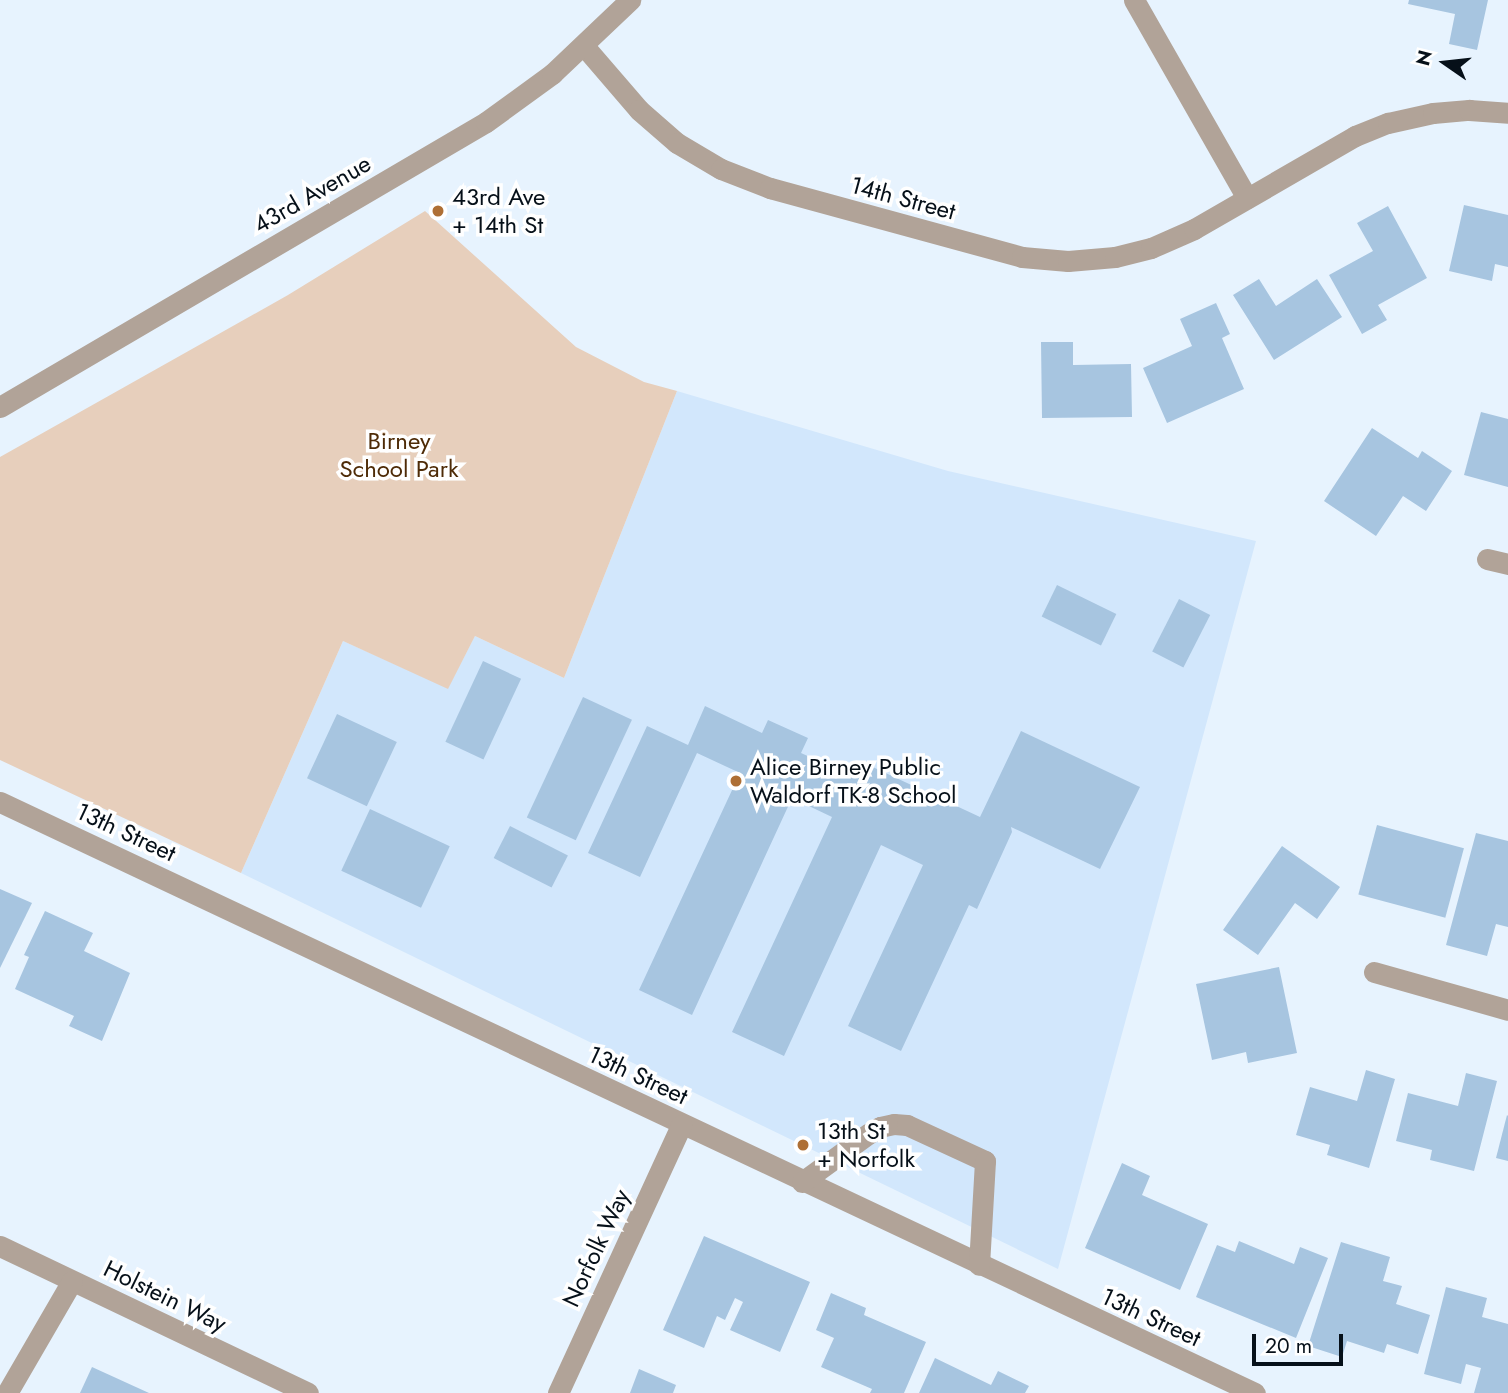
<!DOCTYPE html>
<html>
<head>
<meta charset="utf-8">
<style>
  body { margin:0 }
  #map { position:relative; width:1508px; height:1393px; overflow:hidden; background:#e7f3fe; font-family:Jost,sans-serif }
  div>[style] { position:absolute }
  .built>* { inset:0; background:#d2e7fc }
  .green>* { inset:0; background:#e7cfbc }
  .building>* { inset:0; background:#a7c5e0; transform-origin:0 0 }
  .minor>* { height:21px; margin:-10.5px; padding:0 10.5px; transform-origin:10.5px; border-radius:10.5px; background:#b1a398 }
  .dots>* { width:19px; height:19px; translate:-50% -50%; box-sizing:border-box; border:4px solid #fff; border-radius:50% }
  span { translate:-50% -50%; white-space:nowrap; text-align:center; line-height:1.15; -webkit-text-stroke:7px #fff; paint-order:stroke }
  .street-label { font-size:24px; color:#061019 }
  .poi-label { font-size:24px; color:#061019 }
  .left { translate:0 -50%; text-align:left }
  .park-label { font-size:24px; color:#4e2b07 }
  .north { position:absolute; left:1410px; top:28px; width:70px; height:70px; -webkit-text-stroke:5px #fff; paint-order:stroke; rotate:284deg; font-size:19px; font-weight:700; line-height:28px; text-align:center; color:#061019 }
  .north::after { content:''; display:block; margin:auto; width:24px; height:32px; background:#061019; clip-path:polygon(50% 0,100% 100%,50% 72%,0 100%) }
  .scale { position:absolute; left:1252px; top:1334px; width:91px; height:32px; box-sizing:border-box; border:4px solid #061019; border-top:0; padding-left:9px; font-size:21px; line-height:24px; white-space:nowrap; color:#061019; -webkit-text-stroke:5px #fff; paint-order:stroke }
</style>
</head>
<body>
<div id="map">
  <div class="built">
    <i style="clip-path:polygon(677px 391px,948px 471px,1256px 541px,1058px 1269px,241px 873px,343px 641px,448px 688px,475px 636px,564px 678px)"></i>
  </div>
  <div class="green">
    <i style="clip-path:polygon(425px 211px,576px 347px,644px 382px,677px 391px,564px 678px,475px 636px,448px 689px,343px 641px,241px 873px,0 760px,0 457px,288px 295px)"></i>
  </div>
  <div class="building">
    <i style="clip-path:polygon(1409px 0,1488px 0,1477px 50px,1449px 44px,1455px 14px,1408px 4px)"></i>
    <i style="clip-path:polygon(1464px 205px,1508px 215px,1508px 267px,1495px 264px,1492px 281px,1449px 271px)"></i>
    <i style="clip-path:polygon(1388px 206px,1427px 278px,1378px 305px,1387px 320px,1362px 334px,1329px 275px,1373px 251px,1357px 223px)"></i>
    <i style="clip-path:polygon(1259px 279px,1276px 306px,1317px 279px,1342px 317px,1274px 360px,1233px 295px)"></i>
    <i style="clip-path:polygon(1216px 303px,1230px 334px,1222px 338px,1244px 389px,1167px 423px,1143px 368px,1192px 346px,1180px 319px)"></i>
    <i style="clip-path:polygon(1041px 342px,1073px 342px,1073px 365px,1131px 364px,1132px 417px,1042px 418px)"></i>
    <i style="clip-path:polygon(1481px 412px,1508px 419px,1508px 487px,1464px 475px)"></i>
    <i style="clip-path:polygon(1372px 428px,1418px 458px,1422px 451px,1452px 471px,1426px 511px,1403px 496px,1376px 536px,1324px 501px)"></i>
    <i style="left:1057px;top:585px;width:66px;height:35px;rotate:26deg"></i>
    <i style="left:1179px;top:599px;width:35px;height:59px;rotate:27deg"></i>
    <i style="left:483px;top:661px;width:42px;height:89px;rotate:25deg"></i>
    <i style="left:583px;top:697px;width:54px;height:133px;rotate:25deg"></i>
    <i style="clip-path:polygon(705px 706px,762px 733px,768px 720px,808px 738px,801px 753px,854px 777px,862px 762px,980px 817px,1021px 731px,1140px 787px,1100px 869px,1011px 827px,1012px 832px,977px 909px,969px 905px,901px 1051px,848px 1026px,923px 865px,881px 845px,784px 1056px,732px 1032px,832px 817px,792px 798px,692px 1015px,639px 990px,740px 773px,697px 753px,640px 877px,588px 853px,647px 726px,688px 745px)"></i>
    <i style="left:337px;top:714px;width:66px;height:71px;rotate:25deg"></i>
    <i style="left:370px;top:809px;width:88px;height:68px;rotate:25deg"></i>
    <i style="left:1377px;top:825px;width:90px;height:72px;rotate:15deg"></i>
    <i style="left:510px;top:826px;width:65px;height:36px;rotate:27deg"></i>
    <i style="clip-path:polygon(1476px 833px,1508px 841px,1508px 927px,1496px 924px,1487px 956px,1446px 945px)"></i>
    <i style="clip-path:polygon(1282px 846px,1340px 887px,1317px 919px,1295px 903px,1258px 955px,1223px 930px)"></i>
    <i style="clip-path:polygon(0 889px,32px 903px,0 968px)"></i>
    <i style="clip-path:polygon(45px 911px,93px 933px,84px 951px,130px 973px,102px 1041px,69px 1026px,74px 1016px,15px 989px,29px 957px,24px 955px)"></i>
    <i style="clip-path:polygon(1279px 967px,1297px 1053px,1248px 1063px,1246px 1052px,1212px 1060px,1196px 984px)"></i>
    <i style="clip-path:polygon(1366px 1070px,1395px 1079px,1369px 1168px,1327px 1155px,1330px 1145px,1296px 1135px,1310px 1087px,1357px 1101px)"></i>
    <i style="clip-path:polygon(1466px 1073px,1497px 1081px,1474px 1171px,1430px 1160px,1432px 1150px,1396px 1141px,1408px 1093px,1458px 1106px)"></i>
    <i style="clip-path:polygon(1507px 1115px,1508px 1116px,1508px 1161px,1496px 1158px)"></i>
    <i style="clip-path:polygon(1122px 1163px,1150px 1176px,1142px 1195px,1208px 1224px,1180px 1290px,1085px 1248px)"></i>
    <i style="clip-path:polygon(704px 1236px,810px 1282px,780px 1352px,730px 1330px,743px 1302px,735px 1298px,725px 1320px,717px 1316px,704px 1348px,663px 1330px)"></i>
    <i style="clip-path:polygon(1239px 1241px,1294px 1264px,1300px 1247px,1328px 1258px,1296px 1338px,1196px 1297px,1217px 1245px,1235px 1252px)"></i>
    <i style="clip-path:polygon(1341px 1242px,1390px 1257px,1383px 1281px,1402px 1286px,1396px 1304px,1430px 1315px,1418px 1354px,1387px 1344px,1384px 1353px,1347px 1341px,1342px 1357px,1308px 1346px)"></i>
    <i style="clip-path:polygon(1446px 1287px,1487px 1298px,1482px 1317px,1508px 1324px,1508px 1393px,1474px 1393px,1481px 1368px,1466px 1364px,1461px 1384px,1424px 1374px)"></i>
    <i style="clip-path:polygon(831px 1293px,866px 1308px,864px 1315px,926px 1342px,904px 1393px,870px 1393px,872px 1389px,821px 1367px,834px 1338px,816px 1330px)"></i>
    <i style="clip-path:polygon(935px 1358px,991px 1385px,998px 1371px,1029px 1386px,1025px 1393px,919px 1393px)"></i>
    <i style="clip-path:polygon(92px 1367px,149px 1393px,80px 1393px)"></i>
    <i style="clip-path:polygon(639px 1369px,676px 1385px,673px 1393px,630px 1393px)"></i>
  </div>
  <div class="minor">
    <i style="left:1134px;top:0;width:228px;rotate:60.3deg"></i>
    <i style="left:584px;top:46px;width:84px;rotate:49.3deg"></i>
    <i style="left:639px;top:110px;width:50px;rotate:41deg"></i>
    <i style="left:677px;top:143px;width:51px;rotate:30.6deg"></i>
    <i style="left:721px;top:169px;width:53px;rotate:21.2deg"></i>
    <i style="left:770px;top:188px;width:261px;rotate:15.3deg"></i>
    <i style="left:1022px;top:257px;width:46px;rotate:5deg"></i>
    <i style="left:1068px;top:261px;width:47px;rotate:-4.9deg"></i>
    <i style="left:1115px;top:257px;width:37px;rotate:-14deg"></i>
    <i style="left:1151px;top:248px;width:47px;rotate:-23.8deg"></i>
    <i style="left:1194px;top:229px;width:186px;rotate:-30deg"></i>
    <i style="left:1355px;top:136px;width:35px;rotate:-22deg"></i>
    <i style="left:1388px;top:123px;width:46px;rotate:-12.5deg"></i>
    <i style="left:1433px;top:113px;width:36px;rotate:-5deg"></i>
    <i style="left:1469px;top:110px;width:39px;rotate:4deg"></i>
    <i style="left:0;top:407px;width:563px;rotate:-30.39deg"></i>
    <i style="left:486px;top:122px;width:82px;rotate:-36deg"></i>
    <i style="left:552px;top:74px;width:108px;rotate:-43.5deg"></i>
    <i style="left:1487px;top:559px;width:22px;rotate:13deg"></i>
    <i style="left:0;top:802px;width:1387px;rotate:25.22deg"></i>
    <i style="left:1374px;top:972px;width:139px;rotate:15.8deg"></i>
    <i style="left:802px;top:1182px;width:82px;rotate:-36deg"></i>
    <i style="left:868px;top:1134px;width:14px;rotate:-30deg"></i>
    <i style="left:880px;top:1127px;width:14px;rotate:-12deg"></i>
    <i style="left:894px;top:1124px;width:13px;rotate:4deg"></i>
    <i style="left:907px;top:1125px;width:86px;rotate:24.8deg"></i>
    <i style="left:985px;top:1161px;width:104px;rotate:93.3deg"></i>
    <i style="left:0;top:1246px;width:341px;rotate:25.5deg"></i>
    <i style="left:7px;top:1393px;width:129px;rotate:-59.9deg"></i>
    <i style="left:558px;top:1393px;width:295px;rotate:-65.3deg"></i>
  </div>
  <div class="dots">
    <i style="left:438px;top:211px;background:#ae6f35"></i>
    <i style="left:736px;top:781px;background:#ae6f35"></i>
    <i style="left:803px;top:1145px;background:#ae6f35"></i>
  </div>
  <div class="street-label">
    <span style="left:312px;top:194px;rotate:-30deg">43rd Avenue</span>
    <span style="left:903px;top:198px;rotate:15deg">14th Street</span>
    <span style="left:126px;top:832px;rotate:25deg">13th Street</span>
    <span style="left:638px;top:1075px;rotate:25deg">13th Street</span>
    <span style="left:596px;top:1248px;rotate:-65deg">Norfolk Way</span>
    <span style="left:165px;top:1296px;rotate:26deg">Holstein Way</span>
    <span style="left:1151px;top:1317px;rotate:25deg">13th Street</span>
  </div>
  <div class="poi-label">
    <span class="left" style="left:452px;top:211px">43rd Ave<br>+ 14th St</span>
    <span class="left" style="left:750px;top:781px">Alice Birney Public<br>Waldorf TK-8 School</span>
    <span class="left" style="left:817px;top:1145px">13th St<br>+ Norfolk</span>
  </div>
  <div class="park-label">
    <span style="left:399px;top:455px">Birney<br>School Park</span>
  </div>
  <div class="north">N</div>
  <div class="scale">20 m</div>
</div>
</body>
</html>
